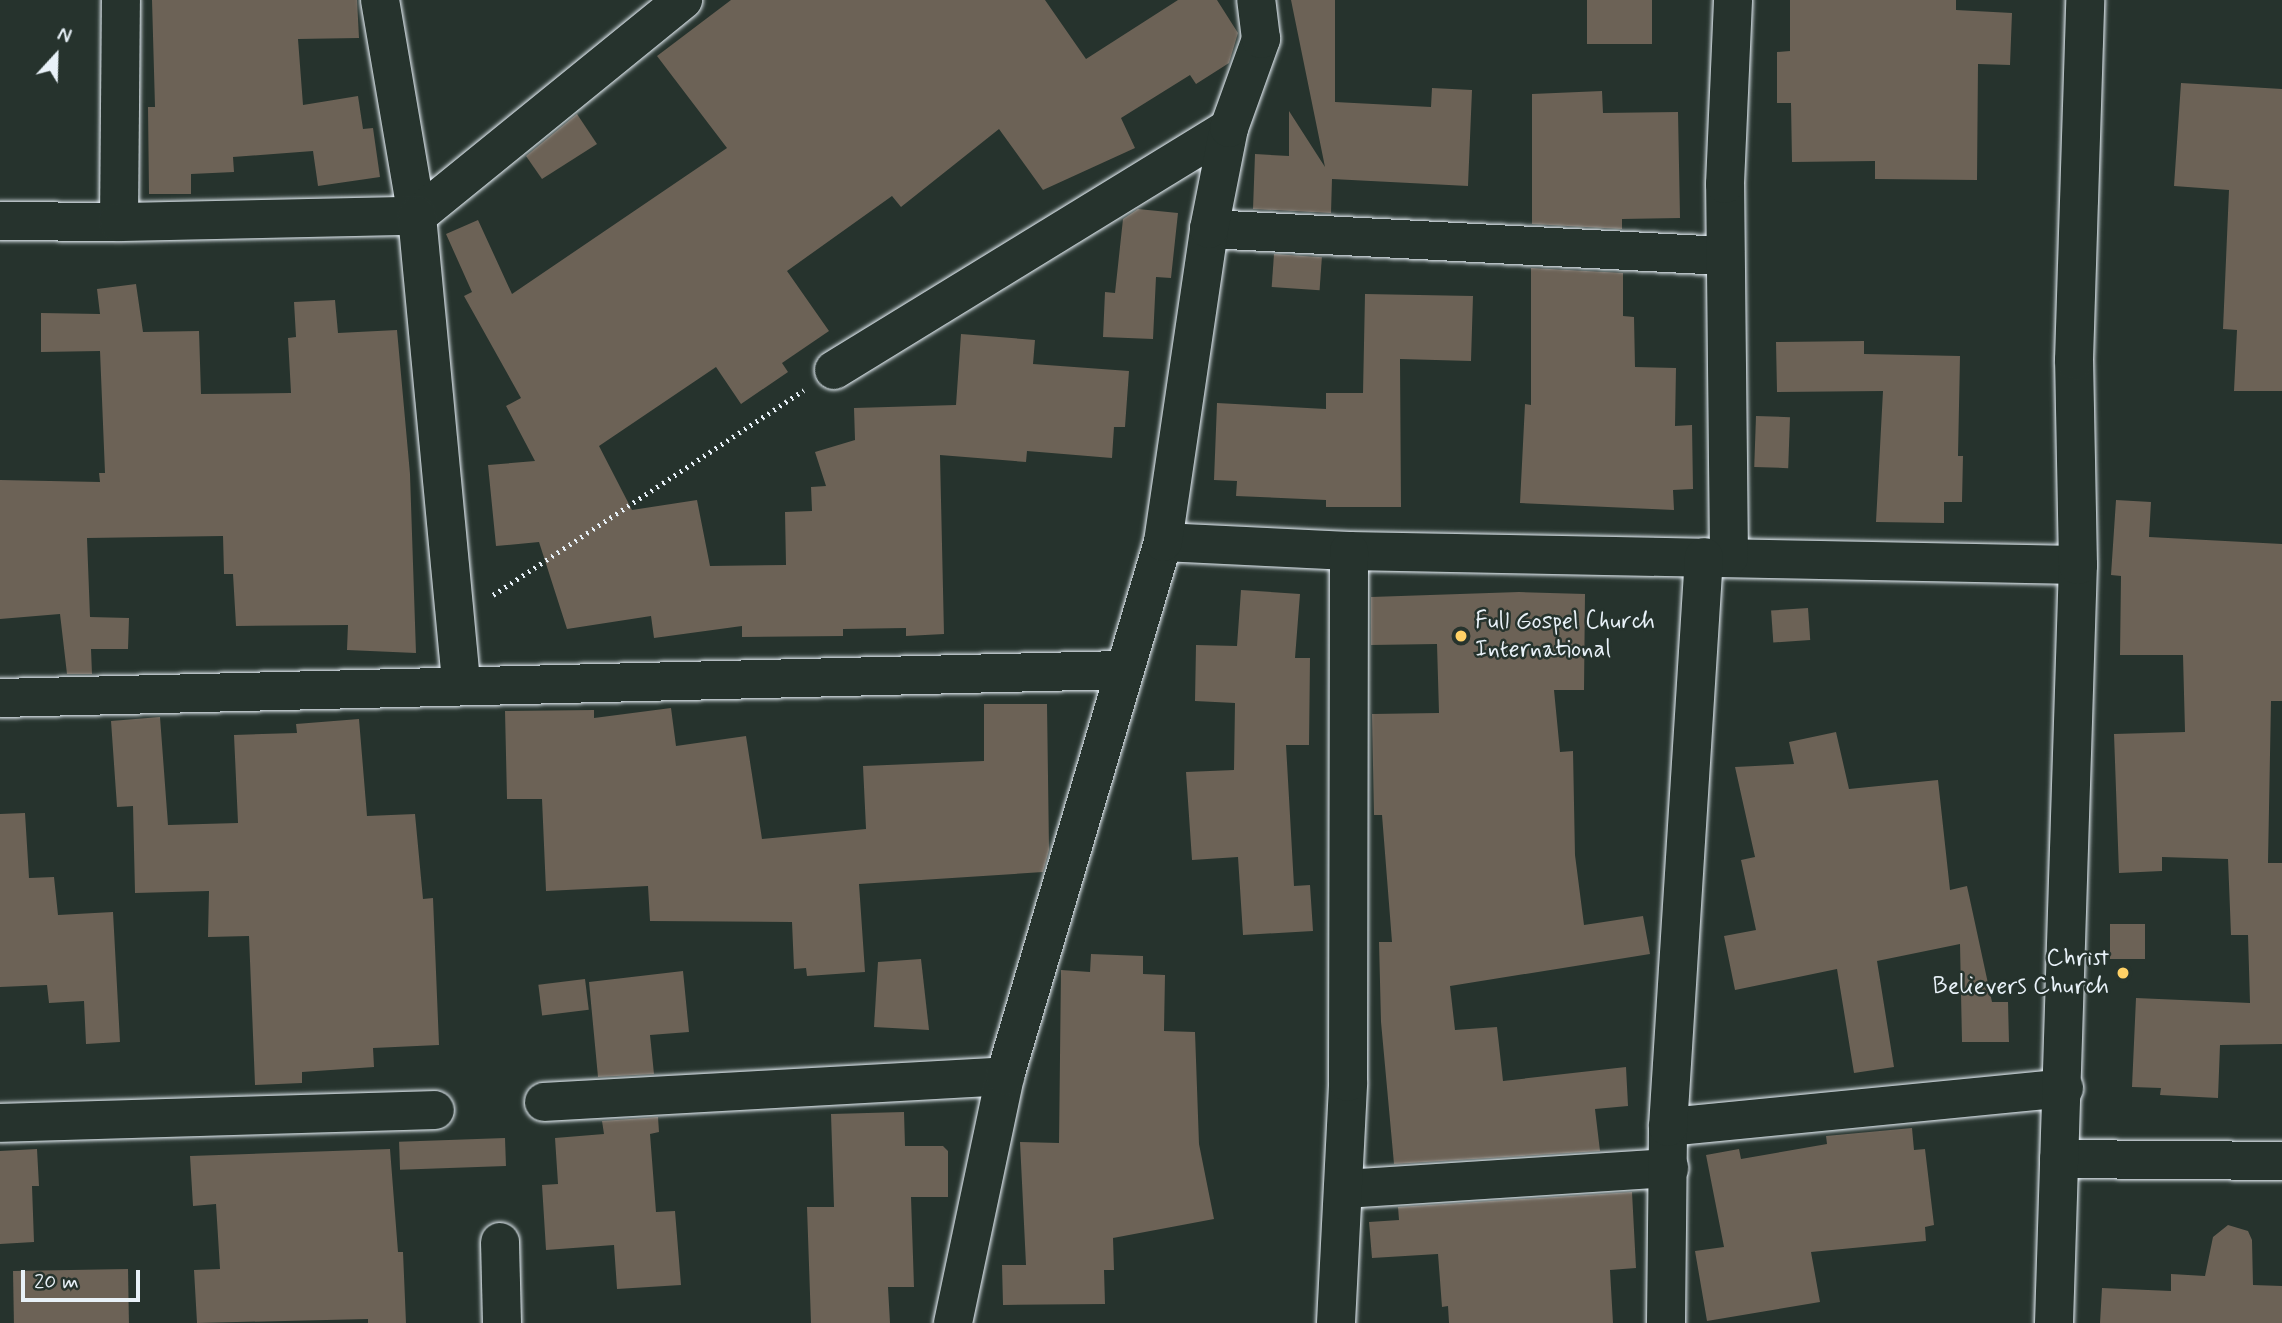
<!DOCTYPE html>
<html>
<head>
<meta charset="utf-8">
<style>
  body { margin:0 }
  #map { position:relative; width:2282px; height:1323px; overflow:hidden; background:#26332d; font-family:Mynerve,sans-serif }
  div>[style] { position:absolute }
  .building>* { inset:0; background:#6c6256; transform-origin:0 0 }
  .path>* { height:4.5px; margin-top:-2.25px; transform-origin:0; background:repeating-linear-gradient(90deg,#e8f1f8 0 2px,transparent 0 7px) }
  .roads { filter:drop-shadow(0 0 2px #e8f1f8) drop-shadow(0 0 2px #e8f1f8) }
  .minor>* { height:38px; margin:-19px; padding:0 19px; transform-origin:19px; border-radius:19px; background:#26332d }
  .dots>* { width:19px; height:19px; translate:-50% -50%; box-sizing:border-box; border:4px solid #26332d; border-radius:50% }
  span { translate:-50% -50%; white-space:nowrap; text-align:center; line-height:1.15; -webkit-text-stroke:5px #26332d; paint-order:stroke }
  .poi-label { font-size:24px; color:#e8f1f8 }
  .left { translate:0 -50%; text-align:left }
  .right { translate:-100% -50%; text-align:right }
  .north { position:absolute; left:21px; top:21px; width:70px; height:70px; -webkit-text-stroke:5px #26332d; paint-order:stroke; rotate:22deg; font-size:19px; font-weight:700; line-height:28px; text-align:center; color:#e8f1f8 }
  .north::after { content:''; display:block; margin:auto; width:24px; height:32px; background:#e8f1f8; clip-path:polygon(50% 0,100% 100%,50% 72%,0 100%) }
  .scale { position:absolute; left:21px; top:1270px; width:119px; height:32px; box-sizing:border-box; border:4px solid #e8f1f8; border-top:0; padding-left:9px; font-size:21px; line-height:24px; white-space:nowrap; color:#e8f1f8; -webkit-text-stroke:5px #26332d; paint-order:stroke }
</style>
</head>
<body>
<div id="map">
  <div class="building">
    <i style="clip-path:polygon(152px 0,357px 0,359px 38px,298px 39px,303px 105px,358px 96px,363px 129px,373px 128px,380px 177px,318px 186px,313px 151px,233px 157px,234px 172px,191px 174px,191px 194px,149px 194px,148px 107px,155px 107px)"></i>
    <i style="clip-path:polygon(731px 0,1045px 0,1086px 59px,1178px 0,1217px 0,1238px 33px,1229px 63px,1196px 84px,1190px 75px,1121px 118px,1135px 148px,1043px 190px,999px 129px,901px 207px,892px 196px,787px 271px,829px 331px,782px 363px,788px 372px,741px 404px,716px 367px,599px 446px,632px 510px,697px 500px,710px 566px,786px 565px,785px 512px,812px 511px,811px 487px,826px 486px,815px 452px,855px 440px,854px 408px,956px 405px,961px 334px,1035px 340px,1033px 364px,1129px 371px,1125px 427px,1114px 427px,1112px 458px,1027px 451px,1026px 462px,940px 455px,944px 634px,906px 636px,906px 628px,843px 629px,843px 636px,742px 637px,742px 626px,654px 638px,651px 616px,567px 629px,539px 542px,496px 546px,488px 465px,535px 461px,506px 406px,521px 398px,464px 296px,472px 292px,446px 234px,478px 220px,512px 294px,727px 148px,657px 56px)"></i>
    <i style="clip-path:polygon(1291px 0,1335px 0,1335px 102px,1431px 107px,1432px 88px,1472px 90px,1468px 186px,1332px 179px,1331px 213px,1253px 209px,1255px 154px,1289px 156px,1289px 111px,1325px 167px)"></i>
    <i style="left:1587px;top:0;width:65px;height:44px"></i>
    <i style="clip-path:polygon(1790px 0,1956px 0,1956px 10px,2012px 13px,2010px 65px,1978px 64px,1977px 180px,1875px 179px,1875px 161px,1792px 162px,1791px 103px,1777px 103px,1777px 52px,1790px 51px)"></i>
    <i style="clip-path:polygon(2181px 83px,2282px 89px,2282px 391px,2234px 391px,2237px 330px,2223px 329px,2229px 190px,2174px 186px)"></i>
    <i style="clip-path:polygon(1602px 91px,1603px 113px,1678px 112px,1680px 218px,1622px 219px,1622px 229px,1532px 224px,1532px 94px)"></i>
    <i style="clip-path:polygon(577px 114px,597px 144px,542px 179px,526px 156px)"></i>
    <i style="clip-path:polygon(1138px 209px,1178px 213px,1171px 278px,1156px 277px,1153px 339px,1103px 337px,1105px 292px,1115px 293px,1123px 219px)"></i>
    <i style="left:1274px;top:254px;width:48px;height:33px;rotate:4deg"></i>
    <i style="clip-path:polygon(1531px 268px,1623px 273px,1623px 316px,1634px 317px,1635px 367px,1676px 368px,1675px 426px,1692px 425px,1693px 489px,1673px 490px,1674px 510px,1520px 503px,1525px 404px,1531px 405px)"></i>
    <i style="clip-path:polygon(136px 284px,143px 332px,199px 331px,201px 394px,291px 393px,288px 338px,296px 337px,294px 302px,335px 300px,338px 333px,397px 330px,410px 474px,416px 653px,347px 650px,348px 625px,236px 626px,233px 574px,224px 574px,223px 536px,87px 538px,90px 617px,129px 618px,128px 649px,91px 649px,92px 674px,67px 674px,60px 614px,0 619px,0 480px,100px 482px,99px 473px,105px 473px,100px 351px,41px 352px,41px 313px,100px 314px,97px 289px)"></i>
    <i style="clip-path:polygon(1365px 294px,1473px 296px,1471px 361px,1400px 359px,1401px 507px,1326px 507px,1326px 500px,1236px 496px,1237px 481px,1214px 480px,1217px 403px,1326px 409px,1326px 393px,1363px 393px)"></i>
    <i style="clip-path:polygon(1864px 341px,1864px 354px,1960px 356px,1958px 456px,1963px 456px,1962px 502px,1944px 502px,1944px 523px,1876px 522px,1883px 391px,1777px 392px,1776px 342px)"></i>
    <i style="left:1756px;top:416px;width:34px;height:51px;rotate:2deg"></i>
    <i style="clip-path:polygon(2116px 500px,2151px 502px,2149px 537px,2282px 544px,2282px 701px,2271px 701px,2268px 863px,2282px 863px,2282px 1044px,2220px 1045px,2218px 1098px,2160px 1095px,2161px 1088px,2132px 1087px,2136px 998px,2250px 1003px,2248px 935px,2231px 935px,2228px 859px,2162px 857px,2162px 871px,2119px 873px,2114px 734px,2185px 732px,2183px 655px,2120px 655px,2121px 576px,2111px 575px)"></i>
    <i style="clip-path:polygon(1241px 590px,1300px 594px,1295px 658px,1310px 658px,1309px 745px,1286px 745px,1294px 886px,1310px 885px,1313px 931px,1243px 935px,1238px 857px,1192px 860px,1186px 772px,1234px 770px,1235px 703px,1195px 701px,1196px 645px,1237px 646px)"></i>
    <i style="clip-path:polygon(1519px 592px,1585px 594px,1584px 690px,1554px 690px,1560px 752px,1573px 751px,1575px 855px,1584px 925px,1643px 916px,1650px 954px,1450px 986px,1455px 1030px,1497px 1027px,1503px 1081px,1626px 1067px,1628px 1106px,1595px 1109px,1600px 1151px,1394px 1164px,1381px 1022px,1379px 942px,1392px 942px,1382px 815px,1374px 815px,1372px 714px,1439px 713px,1437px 644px,1371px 645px,1371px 597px)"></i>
    <i style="left:1808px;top:608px;width:32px;height:37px;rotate:86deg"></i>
    <i style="clip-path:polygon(984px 704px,1047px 704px,1049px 850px,1043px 872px,859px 884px,865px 972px,807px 976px,806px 968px,794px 969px,792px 922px,650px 921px,648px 886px,546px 891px,542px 799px,507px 799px,505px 711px,594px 710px,594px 718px,671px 708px,676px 746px,746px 736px,762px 839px,866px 829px,863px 766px,984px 761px)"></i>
    <i style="clip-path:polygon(160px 717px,168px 825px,238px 823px,234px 735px,297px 733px,296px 724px,359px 719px,367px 816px,415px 814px,423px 899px,433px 898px,439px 1045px,373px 1048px,374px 1067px,302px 1072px,302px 1083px,255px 1085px,249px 936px,208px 937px,209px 891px,135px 893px,133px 806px,117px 807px,111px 721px)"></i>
    <i style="clip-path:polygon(1836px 732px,1849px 789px,1938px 780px,1950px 890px,1967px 886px,1992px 1002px,2008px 1002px,2009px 1042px,1962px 1042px,1960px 944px,1877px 961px,1894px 1067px,1854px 1073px,1837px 969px,1735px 990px,1724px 936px,1756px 930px,1741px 860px,1755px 857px,1735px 767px,1794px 764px,1789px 742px)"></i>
    <i style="clip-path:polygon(25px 813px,29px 878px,54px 877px,58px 915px,113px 912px,120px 1042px,86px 1044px,84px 1001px,49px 1003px,47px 985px,0 987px,0 814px)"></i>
    <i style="left:2110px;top:924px;width:35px;height:35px"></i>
    <i style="clip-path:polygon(1091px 954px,1143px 956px,1143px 974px,1165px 975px,1164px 1031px,1195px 1032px,1199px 1144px,1214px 1219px,1113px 1238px,1114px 1270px,1104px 1270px,1105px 1304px,1003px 1305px,1002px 1265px,1026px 1265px,1020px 1142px,1059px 1143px,1061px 970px,1090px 972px)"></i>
    <i style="clip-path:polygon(921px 959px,929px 1030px,874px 1027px,878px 962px)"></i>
    <i style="clip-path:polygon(683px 971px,689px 1032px,650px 1035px,654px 1074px,598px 1077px,589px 982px)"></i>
    <i style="left:585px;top:979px;width:31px;height:47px;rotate:83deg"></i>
    <i style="clip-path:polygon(904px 1112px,905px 1146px,943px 1146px,948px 1151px,948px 1197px,911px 1197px,914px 1287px,888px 1287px,890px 1323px,811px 1323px,807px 1207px,834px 1207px,831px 1114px)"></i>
    <i style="clip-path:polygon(658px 1117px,659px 1132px,650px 1134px,656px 1212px,675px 1211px,681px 1285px,617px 1289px,614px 1245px,546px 1250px,542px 1185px,558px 1184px,555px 1138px,604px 1134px,602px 1121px)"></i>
    <i style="clip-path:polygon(1912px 1128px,1914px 1150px,1925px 1149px,1934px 1225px,1925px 1227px,1926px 1241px,1811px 1252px,1820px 1302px,1707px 1321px,1695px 1251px,1724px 1247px,1706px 1155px,1739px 1149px,1741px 1159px,1827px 1144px,1826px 1136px)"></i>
    <i style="left:505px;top:1138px;width:28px;height:106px;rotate:88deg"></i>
    <i style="clip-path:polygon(37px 1149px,39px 1186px,32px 1186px,34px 1242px,0 1244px,0 1151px)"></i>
    <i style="clip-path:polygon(390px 1149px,398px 1252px,403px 1252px,406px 1323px,368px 1323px,368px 1319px,197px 1323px,194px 1270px,220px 1269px,216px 1204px,193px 1206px,190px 1156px)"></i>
    <i style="clip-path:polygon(1632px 1192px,1636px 1268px,1610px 1270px,1613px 1323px,1449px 1323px,1448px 1306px,1442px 1307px,1438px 1254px,1372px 1258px,1369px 1222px,1399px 1220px,1398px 1207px)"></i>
    <i style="clip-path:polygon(2228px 1225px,2248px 1231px,2252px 1240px,2253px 1285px,2282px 1286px,2282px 1323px,2100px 1323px,2102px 1288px,2171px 1291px,2171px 1274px,2205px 1276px,2213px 1237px)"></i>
    <i style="left:128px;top:1269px;width:54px;height:115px;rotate:89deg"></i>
  </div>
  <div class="path">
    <i style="left:493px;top:595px;width:372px;rotate:-33.4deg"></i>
  </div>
  <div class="roads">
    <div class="minor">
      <i style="left:380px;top:0;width:219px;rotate:80.3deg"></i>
      <i style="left:417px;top:216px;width:343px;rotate:-39.1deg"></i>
      <i style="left:0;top:221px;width:119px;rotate:0.5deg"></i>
      <i style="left:119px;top:222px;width:222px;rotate:-89.5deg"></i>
      <i style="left:119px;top:222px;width:298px;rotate:-1.2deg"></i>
      <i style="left:417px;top:216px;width:470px;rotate:84.6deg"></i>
      <i style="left:1209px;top:229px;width:517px;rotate:3deg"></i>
      <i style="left:834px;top:370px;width:463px;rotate:-31.5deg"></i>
      <i style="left:1163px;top:542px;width:186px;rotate:2.8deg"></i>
      <i style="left:1349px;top:551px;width:729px;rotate:1.1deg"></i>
      <i style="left:1729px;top:557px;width:373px;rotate:-90.6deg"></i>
      <i style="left:1725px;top:184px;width:184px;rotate:-87.5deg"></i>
      <i style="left:0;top:698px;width:1125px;rotate:-1.43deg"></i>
      <i style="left:544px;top:1102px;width:462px;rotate:-3.2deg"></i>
      <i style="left:0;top:1123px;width:435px;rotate:-1.7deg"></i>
      <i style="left:1668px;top:1127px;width:398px;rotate:-5.6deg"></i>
      <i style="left:2059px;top:1159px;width:223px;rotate:0.5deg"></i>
      <i style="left:1344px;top:1189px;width:326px;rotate:-3.7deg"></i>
      <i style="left:500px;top:1242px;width:81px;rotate:88.6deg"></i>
      <i style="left:953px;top:1323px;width:252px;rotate:-78.1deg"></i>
      <i style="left:1005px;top:1076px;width:557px;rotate:-73.52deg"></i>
      <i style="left:1163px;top:542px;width:316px;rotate:-81.6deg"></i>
      <i style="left:1209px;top:229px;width:103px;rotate:-78.8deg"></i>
      <i style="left:1229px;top:128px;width:95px;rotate:-70.2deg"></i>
      <i style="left:1261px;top:39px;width:39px;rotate:-97deg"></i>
      <i style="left:1336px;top:1323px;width:241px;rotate:-87.1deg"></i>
      <i style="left:1348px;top:1082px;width:531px;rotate:-89.89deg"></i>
      <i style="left:1666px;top:1323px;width:196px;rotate:-89.4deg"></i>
      <i style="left:1668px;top:1127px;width:571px;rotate:-86.39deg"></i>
      <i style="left:2054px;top:1323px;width:758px;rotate:-88.19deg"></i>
      <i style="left:2078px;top:565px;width:205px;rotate:-91.1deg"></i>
      <i style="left:2074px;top:360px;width:360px;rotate:-88.2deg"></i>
    </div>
  </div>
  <div class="dots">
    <i style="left:1461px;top:636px;background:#ffd166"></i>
    <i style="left:2123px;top:973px;background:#ffd166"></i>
  </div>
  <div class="poi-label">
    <span class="left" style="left:1475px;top:636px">Full Gospel Church<br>International</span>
    <span class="right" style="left:2109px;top:973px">Christ<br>Believers Church</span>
  </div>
  <div class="north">N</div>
  <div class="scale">20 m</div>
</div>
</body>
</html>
